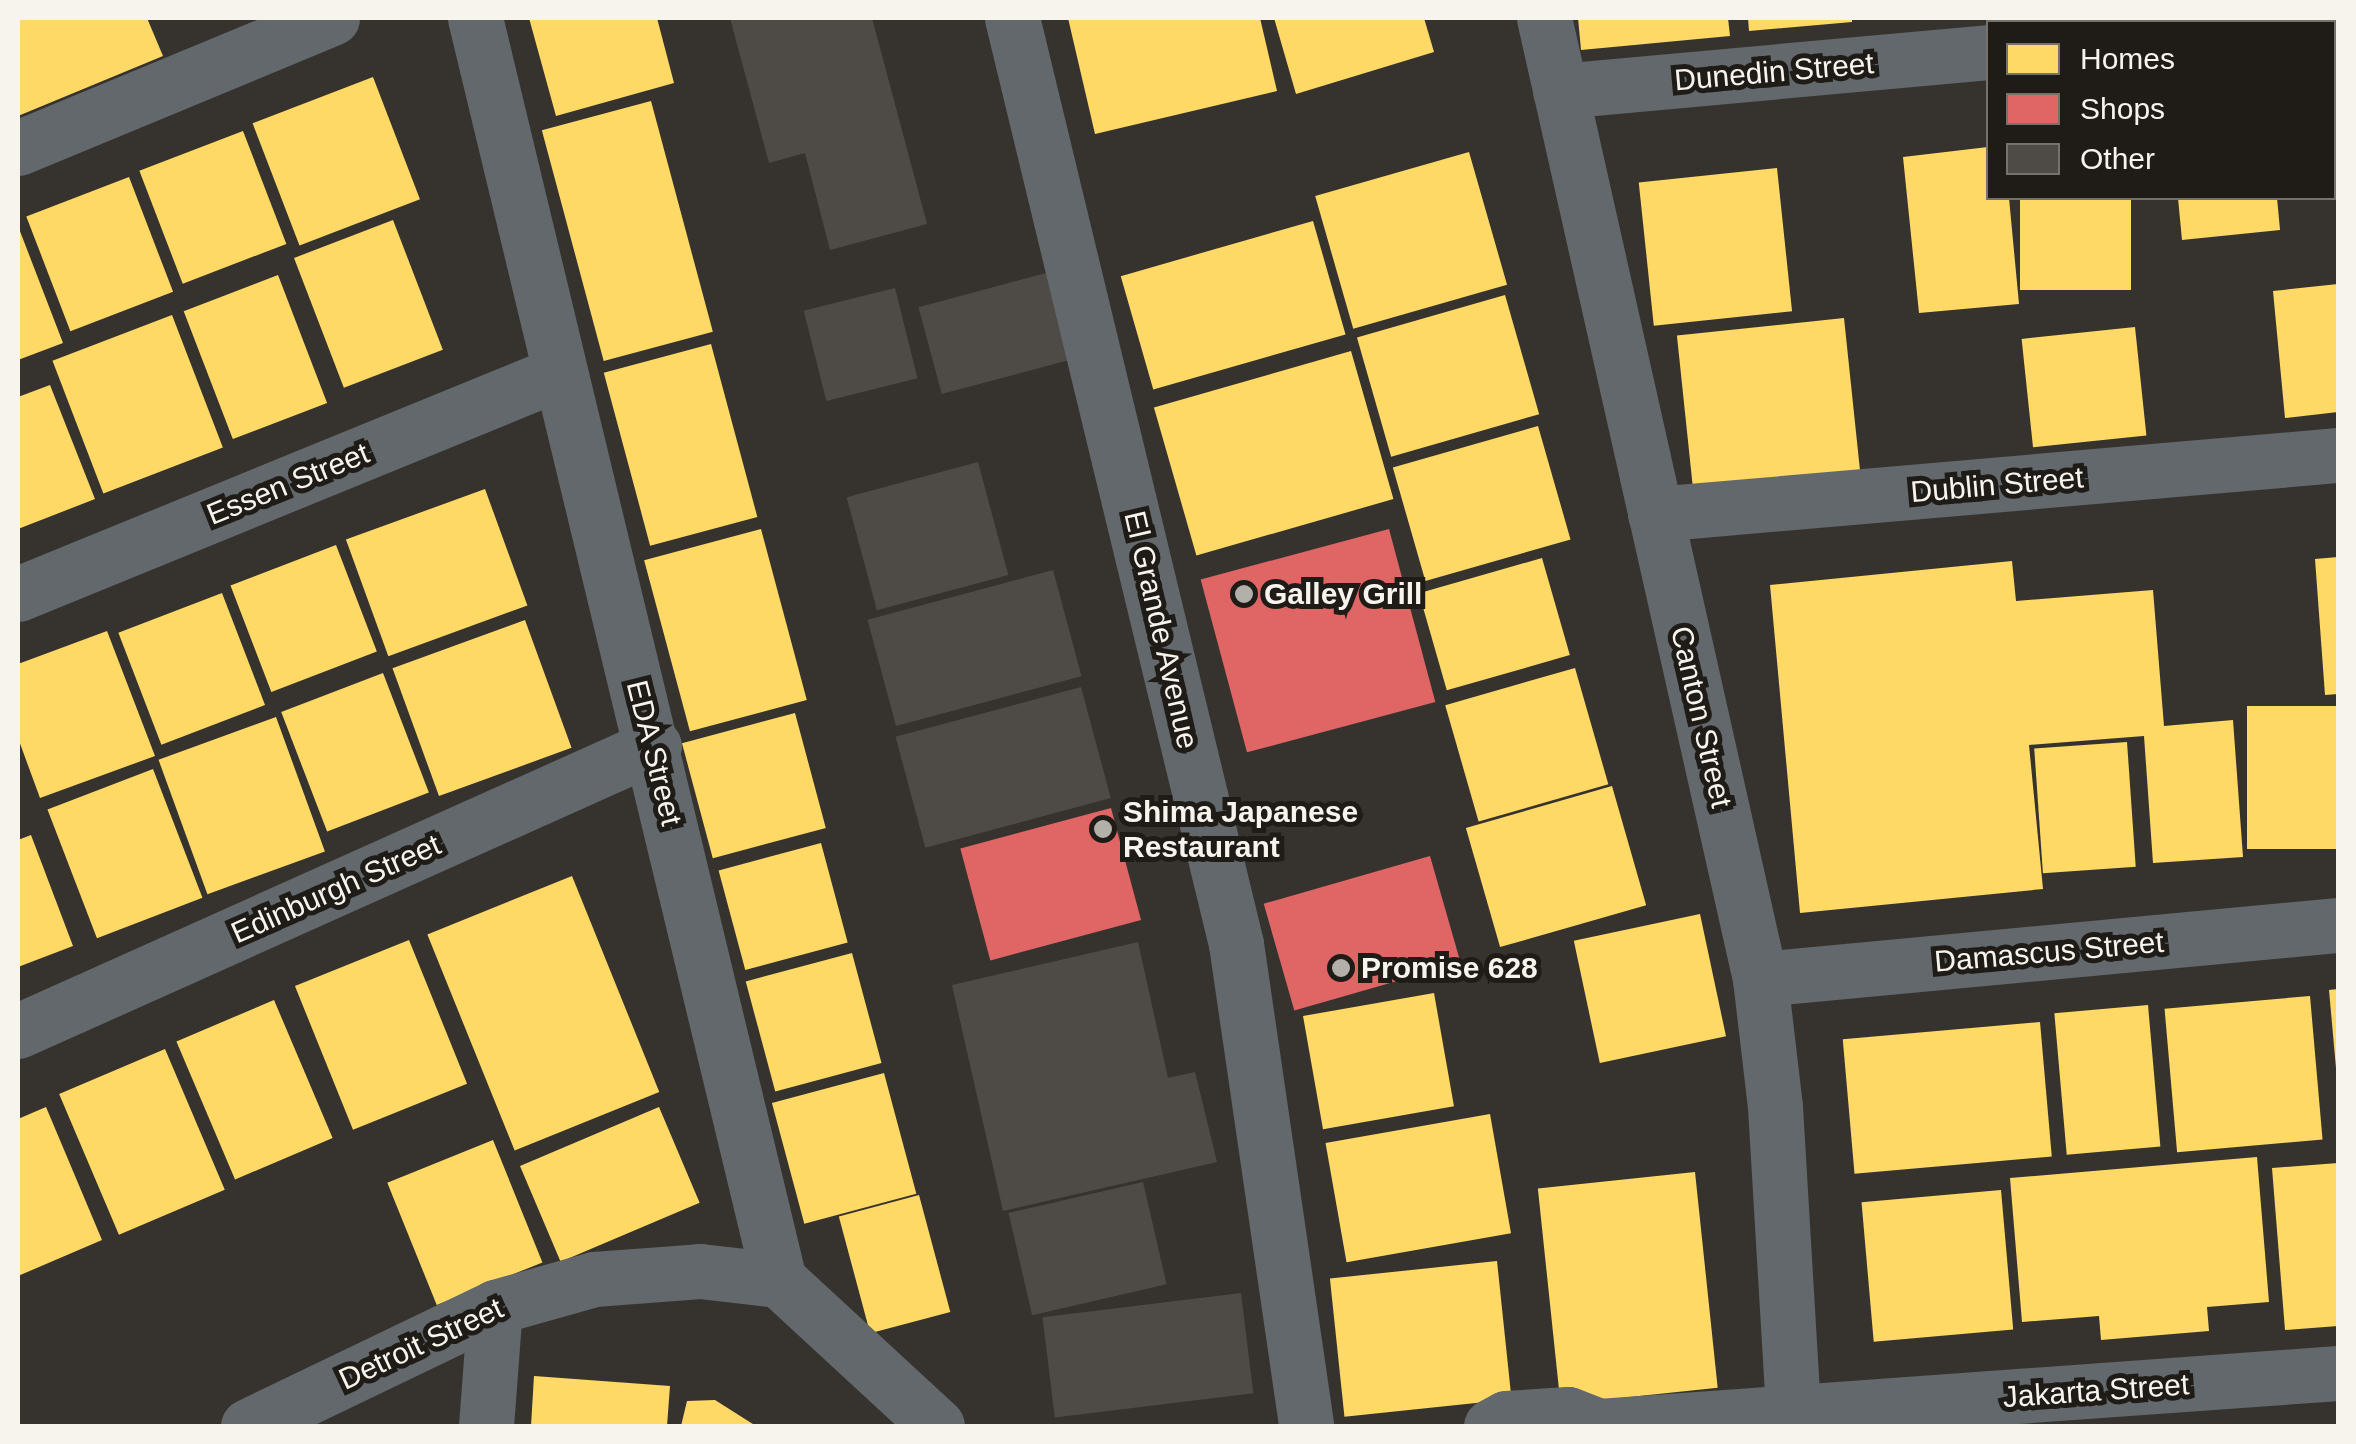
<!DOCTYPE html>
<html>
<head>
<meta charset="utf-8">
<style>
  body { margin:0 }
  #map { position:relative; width:2356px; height:1444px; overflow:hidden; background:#36332e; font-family:Arial,sans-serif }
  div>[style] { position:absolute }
  .homes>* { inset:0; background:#ffd966; transform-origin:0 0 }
  .shops>* { inset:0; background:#e06666; transform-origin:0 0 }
  .building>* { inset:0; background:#4e4b47; transform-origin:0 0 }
  .minor>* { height:55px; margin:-27.5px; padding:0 27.5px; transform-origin:27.5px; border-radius:27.5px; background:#62686c }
  .dots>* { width:28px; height:28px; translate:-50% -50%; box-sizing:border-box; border:5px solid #1f1c18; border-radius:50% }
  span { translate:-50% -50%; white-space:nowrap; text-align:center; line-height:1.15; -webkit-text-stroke:10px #1f1c18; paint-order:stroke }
  .street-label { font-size:30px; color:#f7f3ed }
  .poi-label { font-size:30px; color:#f7f3ed; font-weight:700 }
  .left { translate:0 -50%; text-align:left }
  .frame { position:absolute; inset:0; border:20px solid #f7f3ed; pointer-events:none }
  .legend { position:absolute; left:1986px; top:20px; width:350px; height:180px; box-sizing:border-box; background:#1f1c18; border:2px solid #75726d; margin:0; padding:12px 18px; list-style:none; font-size:30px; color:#f7f3ed }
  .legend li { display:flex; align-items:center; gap:20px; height:50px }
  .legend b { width:50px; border:2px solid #75726d }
</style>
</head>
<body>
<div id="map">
  <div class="homes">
    <i style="clip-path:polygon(18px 18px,147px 18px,163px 56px,18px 116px)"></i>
    <i style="clip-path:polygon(529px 18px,657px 18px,674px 83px,556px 116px)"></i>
    <i style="clip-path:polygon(1068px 18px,1260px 18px,1277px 91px,1095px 134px)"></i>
    <i style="clip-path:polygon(1274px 18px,1424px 18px,1434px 52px,1296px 94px)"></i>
    <i style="clip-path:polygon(1578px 18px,1728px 18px,1730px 36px,1581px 50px)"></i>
    <i style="clip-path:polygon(1748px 18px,1852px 18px,1852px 22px,1749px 31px)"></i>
    <i style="left:373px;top:77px;width:131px;height:129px;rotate:69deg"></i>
    <i style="left:651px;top:101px;width:239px;height:113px;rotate:75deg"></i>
    <i style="left:243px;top:131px;width:121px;height:111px;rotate:69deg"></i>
    <i style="clip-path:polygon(1988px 147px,1988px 198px,2009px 198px,2019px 304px,1919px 313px,1903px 157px)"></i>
    <i style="left:1469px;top:152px;width:138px;height:160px;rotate:74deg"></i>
    <i style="left:1777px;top:168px;width:144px;height:139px;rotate:84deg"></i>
    <i style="left:129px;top:177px;width:123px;height:110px;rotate:69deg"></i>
    <i style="left:2020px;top:198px;width:111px;height:92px"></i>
    <i style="clip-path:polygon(2178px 198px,2277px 198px,2280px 230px,2182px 240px)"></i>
    <i style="left:393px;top:220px;width:139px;height:106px;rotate:69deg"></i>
    <i style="left:1313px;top:221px;width:118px;height:200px;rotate:74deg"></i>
    <i style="clip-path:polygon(18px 226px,63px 343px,18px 360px)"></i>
    <i style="left:278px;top:275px;width:137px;height:101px;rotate:69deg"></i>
    <i style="clip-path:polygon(2338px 284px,2338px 412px,2285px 418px,2273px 291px)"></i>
    <i style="left:1505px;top:295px;width:124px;height:154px;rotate:74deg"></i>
    <i style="left:172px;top:315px;width:142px;height:128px;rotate:69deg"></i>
    <i style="left:1844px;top:318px;width:156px;height:168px;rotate:84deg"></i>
    <i style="left:2135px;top:327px;width:109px;height:114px;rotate:84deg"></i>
    <i style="left:711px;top:344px;width:179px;height:111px;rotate:75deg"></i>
    <i style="left:1351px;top:351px;width:154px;height:205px;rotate:74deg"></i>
    <i style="clip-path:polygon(50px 385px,95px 499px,18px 529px,18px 397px)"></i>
    <i style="left:1538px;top:426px;width:118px;height:151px;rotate:74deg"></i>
    <i style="left:485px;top:489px;width:124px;height:148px;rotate:70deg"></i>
    <i style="left:761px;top:529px;width:177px;height:121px;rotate:75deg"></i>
    <i style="left:336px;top:545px;width:114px;height:113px;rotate:69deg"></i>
    <i style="clip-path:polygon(2338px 557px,2338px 694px,2325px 695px,2315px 559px)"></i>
    <i style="left:1542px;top:558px;width:101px;height:128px;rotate:74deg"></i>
    <i style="clip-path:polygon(2012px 561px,2016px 601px,2153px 590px,2164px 726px,2233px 720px,2243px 857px,2153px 863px,2144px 736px,2029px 745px,2043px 889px,1800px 913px,1770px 585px)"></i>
    <i style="left:222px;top:593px;width:120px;height:111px;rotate:69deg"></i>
    <i style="left:525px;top:620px;width:136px;height:141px;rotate:70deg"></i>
    <i style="clip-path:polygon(107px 631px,155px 756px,40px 798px,18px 738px,18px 664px)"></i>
    <i style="left:1575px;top:668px;width:121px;height:135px;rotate:74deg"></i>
    <i style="left:383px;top:673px;width:128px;height:109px;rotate:69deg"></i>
    <i style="left:2338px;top:706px;width:143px;height:91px;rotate:90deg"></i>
    <i style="left:795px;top:713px;width:119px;height:117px;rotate:75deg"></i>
    <i style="left:276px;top:717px;width:143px;height:125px;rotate:70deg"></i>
    <i style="left:2127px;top:742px;width:125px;height:93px;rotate:86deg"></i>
    <i style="left:153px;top:769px;width:138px;height:113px;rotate:69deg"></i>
    <i style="left:1612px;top:786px;width:124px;height:152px;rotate:74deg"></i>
    <i style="clip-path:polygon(31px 835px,73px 946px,18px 967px,18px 840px)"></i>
    <i style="left:821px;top:843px;width:103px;height:106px;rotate:75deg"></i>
    <i style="left:572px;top:876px;width:233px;height:156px;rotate:68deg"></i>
    <i style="left:1700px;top:914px;width:125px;height:129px;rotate:78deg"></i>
    <i style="left:409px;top:940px;width:155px;height:123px;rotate:68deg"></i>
    <i style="left:852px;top:953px;width:114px;height:110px;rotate:75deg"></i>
    <i style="clip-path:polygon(2338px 989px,2338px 1068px,2336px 1068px,2329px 990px)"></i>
    <i style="left:1434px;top:993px;width:115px;height:133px;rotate:80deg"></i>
    <i style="left:2310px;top:996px;width:144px;height:146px;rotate:85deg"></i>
    <i style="left:274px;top:1000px;width:150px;height:106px;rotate:67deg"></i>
    <i style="left:2148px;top:1005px;width:142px;height:94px;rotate:85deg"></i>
    <i style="left:2040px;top:1022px;width:135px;height:198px;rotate:85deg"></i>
    <i style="left:165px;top:1049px;width:153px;height:115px;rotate:67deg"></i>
    <i style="left:884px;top:1073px;width:125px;height:116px;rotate:75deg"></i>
    <i style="clip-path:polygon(46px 1107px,102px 1240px,18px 1276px,18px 1119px)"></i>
    <i style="left:659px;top:1107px;width:104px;height:151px;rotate:67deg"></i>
    <i style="left:1490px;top:1114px;width:121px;height:167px;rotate:80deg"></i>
    <i style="left:493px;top:1140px;width:132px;height:114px;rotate:68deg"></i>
    <i style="clip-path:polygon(2257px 1157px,2269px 1302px,2207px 1307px,2209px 1331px,2101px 1340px,2099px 1316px,2022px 1322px,2010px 1178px)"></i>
    <i style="clip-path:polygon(2338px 1163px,2338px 1326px,2285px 1330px,2272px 1168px)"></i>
    <i style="left:1695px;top:1172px;width:217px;height:158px;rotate:84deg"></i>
    <i style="left:2001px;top:1190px;width:140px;height:140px;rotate:85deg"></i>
    <i style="left:919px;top:1195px;width:121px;height:83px;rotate:75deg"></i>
    <i style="left:1497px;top:1261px;width:139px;height:168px;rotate:84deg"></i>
    <i style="clip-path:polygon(534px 1376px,670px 1386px,667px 1426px,531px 1426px)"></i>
    <i style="clip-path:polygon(715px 1400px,756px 1426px,681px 1426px,687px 1401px)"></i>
  </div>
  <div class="shops">
    <i style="left:1389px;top:529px;width:179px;height:195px;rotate:75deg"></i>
    <i style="left:1111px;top:808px;width:116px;height:156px;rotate:75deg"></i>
    <i style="left:1430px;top:856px;width:111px;height:173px;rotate:74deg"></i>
  </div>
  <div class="building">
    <i style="clip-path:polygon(730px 18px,872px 18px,927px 224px,830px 250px,805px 153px,769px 163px)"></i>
    <i style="left:1046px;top:273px;width:90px;height:132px;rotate:75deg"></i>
    <i style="left:895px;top:288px;width:93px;height:94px;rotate:76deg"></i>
    <i style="left:978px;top:462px;width:117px;height:136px;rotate:75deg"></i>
    <i style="left:1053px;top:570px;width:110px;height:192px;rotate:75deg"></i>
    <i style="left:1081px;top:687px;width:115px;height:192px;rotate:75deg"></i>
    <i style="clip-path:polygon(1138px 942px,1168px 1078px,1195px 1072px,1217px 1162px,1003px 1211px,952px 985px)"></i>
    <i style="left:1143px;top:1182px;width:105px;height:138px;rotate:77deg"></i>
    <i style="left:1241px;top:1293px;width:101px;height:200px;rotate:83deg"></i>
  </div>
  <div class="minor">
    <i style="left:475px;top:18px;width:1298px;rotate:76.46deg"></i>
    <i style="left:779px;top:1280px;width:215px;rotate:42.7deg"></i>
    <i style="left:1012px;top:18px;width:953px;rotate:76.4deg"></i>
    <i style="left:1236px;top:944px;width:487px;rotate:81.7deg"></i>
    <i style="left:1544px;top:18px;width:985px;rotate:77.33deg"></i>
    <i style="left:1760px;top:979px;width:129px;rotate:83.3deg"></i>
    <i style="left:1775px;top:1107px;width:320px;rotate:86.6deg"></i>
    <i style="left:2309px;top:22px;width:29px;rotate:-4deg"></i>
    <i style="left:1560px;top:91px;width:430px;rotate:-5.2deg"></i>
    <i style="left:18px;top:148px;width:340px;rotate:-22.5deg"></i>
    <i style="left:1655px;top:514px;width:686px;rotate:-4.94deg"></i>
    <i style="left:18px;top:594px;width:584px;rotate:-22.22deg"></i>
    <i style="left:1760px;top:979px;width:581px;rotate:-5.34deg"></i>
    <i style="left:18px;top:1031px;width:697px;rotate:-24.14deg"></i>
    <i style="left:248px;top:1426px;width:274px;rotate:-25.7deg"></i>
    <i style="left:495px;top:1307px;width:103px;rotate:-15.8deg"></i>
    <i style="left:594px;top:1279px;width:106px;rotate:-4.3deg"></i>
    <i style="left:700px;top:1271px;width:80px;rotate:6.5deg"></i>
    <i style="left:486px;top:1426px;width:119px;rotate:-85.7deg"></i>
    <i style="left:1491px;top:1426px;width:17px;rotate:-28deg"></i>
    <i style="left:1506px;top:1418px;width:62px;rotate:-3.7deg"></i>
    <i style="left:1568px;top:1414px;width:33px;rotate:21deg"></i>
    <i style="left:1599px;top:1426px;width:741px;rotate:-4.1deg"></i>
  </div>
  <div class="dots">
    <i style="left:1244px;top:594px;background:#b3b0aa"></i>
    <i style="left:1103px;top:829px;background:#b3b0aa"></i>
    <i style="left:1341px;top:968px;background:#b3b0aa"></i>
  </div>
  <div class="street-label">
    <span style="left:1774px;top:72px;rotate:-5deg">Dunedin Street</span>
    <span style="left:288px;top:484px;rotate:-22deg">Essen Street</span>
    <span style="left:1997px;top:485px;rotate:-5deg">Dublin Street</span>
    <span style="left:1161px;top:630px;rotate:77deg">El Grande Avenue</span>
    <span style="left:1701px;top:717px;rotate:77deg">Canton Street</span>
    <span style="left:654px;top:753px;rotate:76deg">EDA Street</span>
    <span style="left:336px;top:889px;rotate:-24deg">Edinburgh Street</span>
    <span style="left:2049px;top:952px;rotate:-5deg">Damascus Street</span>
    <span style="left:421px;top:1344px;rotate:-25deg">Detroit Street</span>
    <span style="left:2096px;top:1391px;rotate:-4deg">Jakarta Street</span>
  </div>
  <div class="poi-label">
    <span class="left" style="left:1264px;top:594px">Galley Grill</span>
    <span class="left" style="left:1123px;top:829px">Shima Japanese<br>Restaurant</span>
    <span class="left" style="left:1361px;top:968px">Promise 628</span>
  </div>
  <div class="frame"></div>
  <ul class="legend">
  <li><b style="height:28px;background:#ffd966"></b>Homes</li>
  <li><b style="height:28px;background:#e06666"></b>Shops</li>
  <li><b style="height:28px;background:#4e4b47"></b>Other</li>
  </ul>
</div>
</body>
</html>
